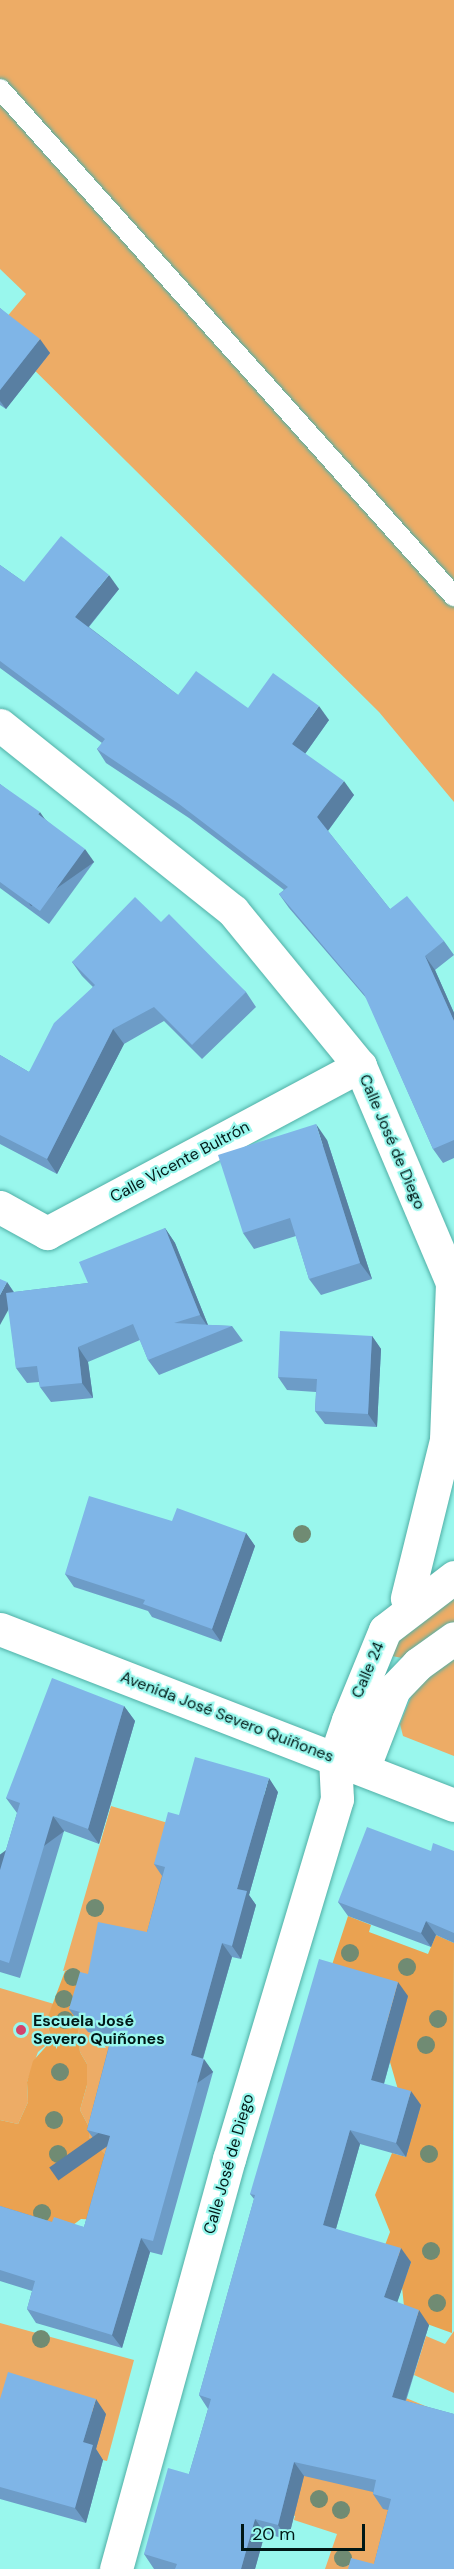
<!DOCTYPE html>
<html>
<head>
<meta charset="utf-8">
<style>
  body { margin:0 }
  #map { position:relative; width:454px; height:2569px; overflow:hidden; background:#99f7ed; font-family:"DM Sans",sans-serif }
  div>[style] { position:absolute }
  .green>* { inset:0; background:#edac66 }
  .forest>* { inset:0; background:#eaa251 }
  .roads { filter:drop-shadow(0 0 2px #50afa6) drop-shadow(0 0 2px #50afa6) }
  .service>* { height:20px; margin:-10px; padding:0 10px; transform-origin:10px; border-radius:10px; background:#fff }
  .minor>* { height:33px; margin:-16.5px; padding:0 16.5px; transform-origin:16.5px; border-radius:16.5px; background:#fff }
  .tertiary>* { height:33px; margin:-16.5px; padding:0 16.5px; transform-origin:16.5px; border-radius:16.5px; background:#fff }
  .trees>* { width:18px; height:18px; margin:-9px; border-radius:50%; background:#708b73 }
  .wall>* { inset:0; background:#6d9cc7 }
  .shaded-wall>* { inset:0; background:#597fa2; transform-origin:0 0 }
  .building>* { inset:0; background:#7fb5e7 }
  .dots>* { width:16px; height:16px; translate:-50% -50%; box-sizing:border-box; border:3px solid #99f7ed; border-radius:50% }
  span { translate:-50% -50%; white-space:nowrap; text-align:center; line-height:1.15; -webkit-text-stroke:4.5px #99f7ed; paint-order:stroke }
  .street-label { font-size:16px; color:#001816 }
  .poi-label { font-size:16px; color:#001816; font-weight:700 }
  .left { translate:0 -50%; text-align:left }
  .scale { position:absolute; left:241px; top:2524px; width:124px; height:27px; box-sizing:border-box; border:3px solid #001816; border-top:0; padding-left:8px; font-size:18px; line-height:21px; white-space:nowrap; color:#001816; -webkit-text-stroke:4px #99f7ed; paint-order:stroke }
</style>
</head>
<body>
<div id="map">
  <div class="green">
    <i style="clip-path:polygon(0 0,454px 0,454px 802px,379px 712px,0 336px,0 325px,26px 294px,0 269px)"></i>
    <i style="clip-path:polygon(454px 1593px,454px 1623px,402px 1658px,392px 1656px,388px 1652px,390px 1640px)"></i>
    <i style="clip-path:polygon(454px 1653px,454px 1756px,403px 1736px,400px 1724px,417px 1682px)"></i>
    <i style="clip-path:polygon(111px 1806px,178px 1826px,159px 1936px,79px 2023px,89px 2026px,88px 2032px,201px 2064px,97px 2143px,177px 2164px,100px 2183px,100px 2170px,109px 2158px,89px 2137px,89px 2127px,80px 2110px,87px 2085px,87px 2064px,80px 2052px,77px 2020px,87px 1978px,73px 1969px,63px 1971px)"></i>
    <i style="clip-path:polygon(0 1988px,54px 2004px,47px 2019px,51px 2041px,38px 2052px,27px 2082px,28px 2102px,18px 2124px,0 2120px)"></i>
    <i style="clip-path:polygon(0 2323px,134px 2360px,107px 2461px,0 2435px)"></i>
    <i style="clip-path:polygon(454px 2331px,454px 2393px,414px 2375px,426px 2336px,445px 2344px)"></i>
    <i style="clip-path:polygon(323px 2374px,406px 2398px,442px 2413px,387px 2493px,422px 2519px,386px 2569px,325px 2569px,337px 2534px,294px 2520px,295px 2516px,239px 2500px)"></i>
  </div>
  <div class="forest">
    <i style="clip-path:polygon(348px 1916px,371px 1925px,369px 1932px,428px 1954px,436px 1935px,454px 1943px,452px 2333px,405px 2316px,402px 2287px,411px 2262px,382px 2253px,390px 2232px,375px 2195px,392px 2153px,406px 2157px,401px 2100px,390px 2062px,329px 1974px)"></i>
    <i style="clip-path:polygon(73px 1969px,87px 1978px,77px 2020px,80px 2052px,87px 2064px,87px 2085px,80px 2110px,89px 2127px,89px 2137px,109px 2158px,107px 2165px,100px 2170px,99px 2220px,81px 2219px,73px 2225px,0 2216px,0 2120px,18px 2124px,28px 2102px,27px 2082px,33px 2061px,51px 2041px,47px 2019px,65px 1971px)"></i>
  </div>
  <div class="roads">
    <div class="service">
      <i style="left:0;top:89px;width:681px;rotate:48.16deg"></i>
    </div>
    <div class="minor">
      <i style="left:0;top:725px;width:298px;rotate:38.6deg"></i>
      <i style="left:233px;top:911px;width:200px;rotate:50.7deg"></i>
      <i style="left:360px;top:1066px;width:236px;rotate:67deg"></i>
      <i style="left:452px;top:1283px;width:157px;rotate:92.2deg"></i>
      <i style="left:446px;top:1440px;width:163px;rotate:103.9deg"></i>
      <i style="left:0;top:1207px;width:54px;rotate:29deg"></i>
      <i style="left:47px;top:1233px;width:355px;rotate:-28.1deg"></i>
      <i style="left:363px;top:1769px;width:86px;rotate:-68.8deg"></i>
      <i style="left:394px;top:1689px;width:35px;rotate:-46deg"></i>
      <i style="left:418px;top:1664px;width:44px;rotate:-35.8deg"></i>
      <i style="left:116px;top:2569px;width:425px;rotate:-74.6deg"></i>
      <i style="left:229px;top:2159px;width:376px;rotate:-73.3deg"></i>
      <i style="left:337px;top:1799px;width:41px;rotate:-92.8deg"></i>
      <i style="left:335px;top:1758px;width:40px;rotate:-71.1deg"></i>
      <i style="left:348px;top:1720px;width:97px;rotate:-67.7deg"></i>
      <i style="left:385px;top:1630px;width:87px;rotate:-37.5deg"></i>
    </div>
    <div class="tertiary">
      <i style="left:0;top:1629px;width:487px;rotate:21.2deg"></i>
    </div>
  </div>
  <div class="trees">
    <i style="left:302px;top:1534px"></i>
    <i style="left:95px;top:1908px"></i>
    <i style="left:350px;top:1953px"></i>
    <i style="left:407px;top:1967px"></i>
    <i style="left:73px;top:1977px"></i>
    <i style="left:64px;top:1999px"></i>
    <i style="left:438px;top:2019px"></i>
    <i style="left:65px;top:2020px"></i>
    <i style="left:426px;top:2045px"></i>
    <i style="left:60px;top:2072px"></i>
    <i style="left:54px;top:2120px"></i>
    <i style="left:58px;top:2154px"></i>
    <i style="left:429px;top:2154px"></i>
    <i style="left:42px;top:2213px"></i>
    <i style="left:431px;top:2251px"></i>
    <i style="left:437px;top:2303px"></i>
    <i style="left:41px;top:2339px"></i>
    <i style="left:319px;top:2499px"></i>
    <i style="left:341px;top:2510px"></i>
    <i style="left:343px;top:2558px"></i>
  </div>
  <div class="wall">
    <i style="clip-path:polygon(0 308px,50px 353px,6px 409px,0 405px)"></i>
    <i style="clip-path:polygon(0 565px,24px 582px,119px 589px,89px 627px,178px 695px,248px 708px,329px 720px,305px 754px,354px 795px,328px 831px,390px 909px,444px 941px,454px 955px,435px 970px,454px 1013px,454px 1158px,443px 1163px,433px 1149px,367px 999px,289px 908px,279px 894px,284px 890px,189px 818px,106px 763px,97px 749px,102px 743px,0 668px)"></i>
    <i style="clip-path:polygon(0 784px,46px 820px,94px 862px,49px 924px,0 888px)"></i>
    <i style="clip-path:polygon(161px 922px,246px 992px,256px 1007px,202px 1059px,164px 1021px,124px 1044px,57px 1174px,0 1144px,0 1055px,29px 1072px,93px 987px,82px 976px,72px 962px)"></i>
    <i style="clip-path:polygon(327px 1140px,372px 1279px,321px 1295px,309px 1279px,296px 1236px,254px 1249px,243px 1233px)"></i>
    <i style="clip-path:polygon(165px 1228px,175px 1243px,208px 1325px,232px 1326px,243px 1341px,159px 1375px,148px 1360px,140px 1340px,88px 1362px,93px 1398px,51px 1402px,40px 1387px,39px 1382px,27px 1383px,16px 1368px,7px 1282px,14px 1292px,88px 1283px)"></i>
    <i style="clip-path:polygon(372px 1336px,381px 1349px,377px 1427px,325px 1424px,315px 1411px,316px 1392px,287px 1390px,278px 1377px)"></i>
    <i style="clip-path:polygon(172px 1521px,246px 1533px,255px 1546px,221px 1642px,152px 1617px,148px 1611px,74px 1587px,65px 1574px)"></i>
    <i style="clip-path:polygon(124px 1706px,135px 1721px,99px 1844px,64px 1831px,20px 1978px,0 1972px,0 1870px,17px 1813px,6px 1798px)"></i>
    <i style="clip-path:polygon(278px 1792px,249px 1895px,256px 1905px,241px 1959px,232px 1957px,203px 2059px,213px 2072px,162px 2255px,150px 2252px,122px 2348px,36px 2323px,27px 2309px,32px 2291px,0 2281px,0 2206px,52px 2222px,84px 2227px,107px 2146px,97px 2143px,87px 2130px,111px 2038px,88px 2032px,82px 2024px,79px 2023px,69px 2009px,88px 1974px,147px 1932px,162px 1876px,154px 1864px,179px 1815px)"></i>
    <i style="clip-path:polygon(431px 1851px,454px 1851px,454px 1943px,436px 1935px,431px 1947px,348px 1916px,338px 1902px)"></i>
    <i style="clip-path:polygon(408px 1996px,384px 2084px,421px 2105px,406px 2157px,360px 2144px,336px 2229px,411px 2262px,397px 2302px,429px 2325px,406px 2401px,454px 2414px,374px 2564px,388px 2510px,383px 2509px,373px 2494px,373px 2492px,304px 2476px,288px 2540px,265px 2533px,255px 2569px,154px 2569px,144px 2554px,189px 2474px,208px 2409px,199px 2395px,254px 2199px,250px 2194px)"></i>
    <i style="clip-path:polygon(0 2399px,106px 2414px,96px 2449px,103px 2460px,86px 2523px,0 2499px)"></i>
  </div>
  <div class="shaded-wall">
    <i style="clip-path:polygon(40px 339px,50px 353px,6px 409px,0 401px,0 390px)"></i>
    <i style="clip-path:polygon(109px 575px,119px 589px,85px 631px,75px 617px)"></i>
    <i style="clip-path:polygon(319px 706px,329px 720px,302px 758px,292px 744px)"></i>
    <i style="clip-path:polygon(344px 781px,354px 795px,327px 832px,317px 817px)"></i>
    <i style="clip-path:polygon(40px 812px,49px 825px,38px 814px)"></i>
    <i style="left:85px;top:849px;width:16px;height:77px;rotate:55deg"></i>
    <i style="clip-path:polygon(425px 956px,435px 970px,454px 1013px,454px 1021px)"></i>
    <i style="clip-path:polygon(113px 1029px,124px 1044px,57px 1174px,47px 1159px)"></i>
    <i style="clip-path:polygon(316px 1124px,327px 1140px,372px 1279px,360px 1263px)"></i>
    <i style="clip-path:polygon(165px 1228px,175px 1243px,210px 1330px,200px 1315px)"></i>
    <i style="clip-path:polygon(7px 1282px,16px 1296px,0 1325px,0 1295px)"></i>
    <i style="clip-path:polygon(372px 1336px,381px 1349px,377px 1427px,368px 1414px)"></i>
    <i style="clip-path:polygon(78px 1347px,88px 1362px,93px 1398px,82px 1383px)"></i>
    <i style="clip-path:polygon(246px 1533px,255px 1546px,221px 1642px,212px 1629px)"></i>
    <i style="clip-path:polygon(124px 1706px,135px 1721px,99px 1844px,88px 1829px)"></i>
    <i style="clip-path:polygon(269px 1778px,278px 1792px,249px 1895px,256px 1905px,241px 1959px,232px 1946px,237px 1889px)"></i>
    <i style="left:53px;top:1816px;width:19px;height:153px;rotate:54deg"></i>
    <i style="clip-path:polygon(426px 1921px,436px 1935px,431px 1947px,421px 1933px)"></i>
    <i style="clip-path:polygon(222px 1943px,232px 1957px,200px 2068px,191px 2055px)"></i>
    <i style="clip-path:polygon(398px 1982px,408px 1996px,381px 2094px,371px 2080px)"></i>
    <i style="left:204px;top:2059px;width:16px;height:189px;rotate:55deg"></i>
    <i style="clip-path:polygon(411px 2091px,421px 2105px,406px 2157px,396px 2143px)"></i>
    <i style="clip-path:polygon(350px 2130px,360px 2144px,333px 2239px,323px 2225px)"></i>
    <i style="clip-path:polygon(141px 2238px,150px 2252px,122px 2348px,112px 2335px)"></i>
    <i style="clip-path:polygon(401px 2248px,411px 2262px,394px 2312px,384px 2297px)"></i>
    <i style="clip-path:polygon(419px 2310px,429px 2325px,402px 2411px,392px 2397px)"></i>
    <i style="clip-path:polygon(96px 2399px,106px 2414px,96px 2449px,103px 2460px,86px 2523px,75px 2508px,83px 2442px)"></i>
    <i style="clip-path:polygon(294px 2462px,304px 2476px,288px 2540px,278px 2525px)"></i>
    <i style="clip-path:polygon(255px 2519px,265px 2533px,255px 2569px,241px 2569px)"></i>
  </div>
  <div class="building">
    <i style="clip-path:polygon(0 308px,40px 339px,0 390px)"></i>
    <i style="clip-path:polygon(61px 536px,109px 575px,75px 617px,178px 695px,196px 671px,248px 708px,273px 673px,319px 706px,292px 744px,344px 781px,317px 817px,390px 909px,407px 896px,444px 941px,425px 956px,454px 1021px,454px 1140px,433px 1149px,364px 994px,279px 894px,288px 887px,179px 804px,97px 749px,105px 739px,0 661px,0 565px,24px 582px)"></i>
    <i style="clip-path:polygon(0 784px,40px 812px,38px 814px,85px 849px,40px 911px,0 882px)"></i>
    <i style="clip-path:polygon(135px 897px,161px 922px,169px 914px,246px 992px,192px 1045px,154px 1007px,113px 1029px,47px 1159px,0 1135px,0 1055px,29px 1072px,54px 1023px,95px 985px,72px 962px)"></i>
    <i style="clip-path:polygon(316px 1124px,360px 1263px,309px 1279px,290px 1218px,243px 1233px,218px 1155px)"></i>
    <i style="clip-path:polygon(165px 1228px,200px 1315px,174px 1323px,232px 1326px,148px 1360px,133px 1324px,78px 1347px,82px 1383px,40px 1387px,37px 1366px,16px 1368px,6px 1293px,88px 1283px,79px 1262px)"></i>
    <i style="clip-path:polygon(0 1279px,7px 1282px,0 1295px)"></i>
    <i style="clip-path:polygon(280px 1331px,372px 1336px,368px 1414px,315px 1411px,317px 1379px,278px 1377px)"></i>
    <i style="clip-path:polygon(89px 1496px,172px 1521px,177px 1508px,246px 1533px,212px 1629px,143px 1604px,145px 1600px,65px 1574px)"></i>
    <i style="clip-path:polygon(52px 1678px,124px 1706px,88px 1829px,53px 1816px,9px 1963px,0 1960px,0 1870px,20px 1803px,6px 1798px)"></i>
    <i style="clip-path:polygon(195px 1757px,269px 1778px,237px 1889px,247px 1891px,232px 1946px,222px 1943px,191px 2055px,204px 2059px,153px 2241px,141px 2238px,112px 2335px,27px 2309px,35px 2281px,0 2270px,0 2206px,52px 2222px,54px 2217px,84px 2227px,110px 2136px,87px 2130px,114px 2028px,79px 2018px,80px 2012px,69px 2009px,80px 1972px,88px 1974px,98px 1922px,147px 1932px,165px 1867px,154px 1864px,168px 1812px,179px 1815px)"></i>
    <i style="clip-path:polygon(367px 1827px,431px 1851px,433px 1843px,454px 1851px,454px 1933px,426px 1921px,421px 1933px,338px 1902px)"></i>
    <i style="clip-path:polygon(319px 1959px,398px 1982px,371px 2080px,411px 2091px,396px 2143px,350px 2130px,323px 2225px,401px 2248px,384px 2297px,419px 2310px,392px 2397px,454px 2414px,454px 2569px,348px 2569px,351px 2558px,374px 2564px,391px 2499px,373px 2494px,376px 2480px,294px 2462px,278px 2525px,255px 2519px,241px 2569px,175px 2569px,177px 2564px,144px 2554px,168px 2468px,189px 2474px,211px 2399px,199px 2395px,255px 2195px,250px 2194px)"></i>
    <i style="clip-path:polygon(8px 2372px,96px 2399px,83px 2442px,93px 2445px,75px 2508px,0 2487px,0 2399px)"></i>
  </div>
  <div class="dots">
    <i style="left:21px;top:2030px;background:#d2436d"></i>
  </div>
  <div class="street-label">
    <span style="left:392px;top:1142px;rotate:67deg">Calle José de Diego</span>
    <span style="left:180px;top:1162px;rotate:-28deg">Calle Vicente Bultrón</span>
    <span style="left:368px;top:1670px;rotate:-67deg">Calle 24</span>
    <span style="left:227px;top:1717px;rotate:21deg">Avenida José Severo Quiñones</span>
    <span style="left:229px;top:2164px;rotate:-74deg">Calle José de Diego</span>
  </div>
  <div class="poi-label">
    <span class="left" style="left:33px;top:2030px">Escuela José<br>Severo Quiñones</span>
  </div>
  <div class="scale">20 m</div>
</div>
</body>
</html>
